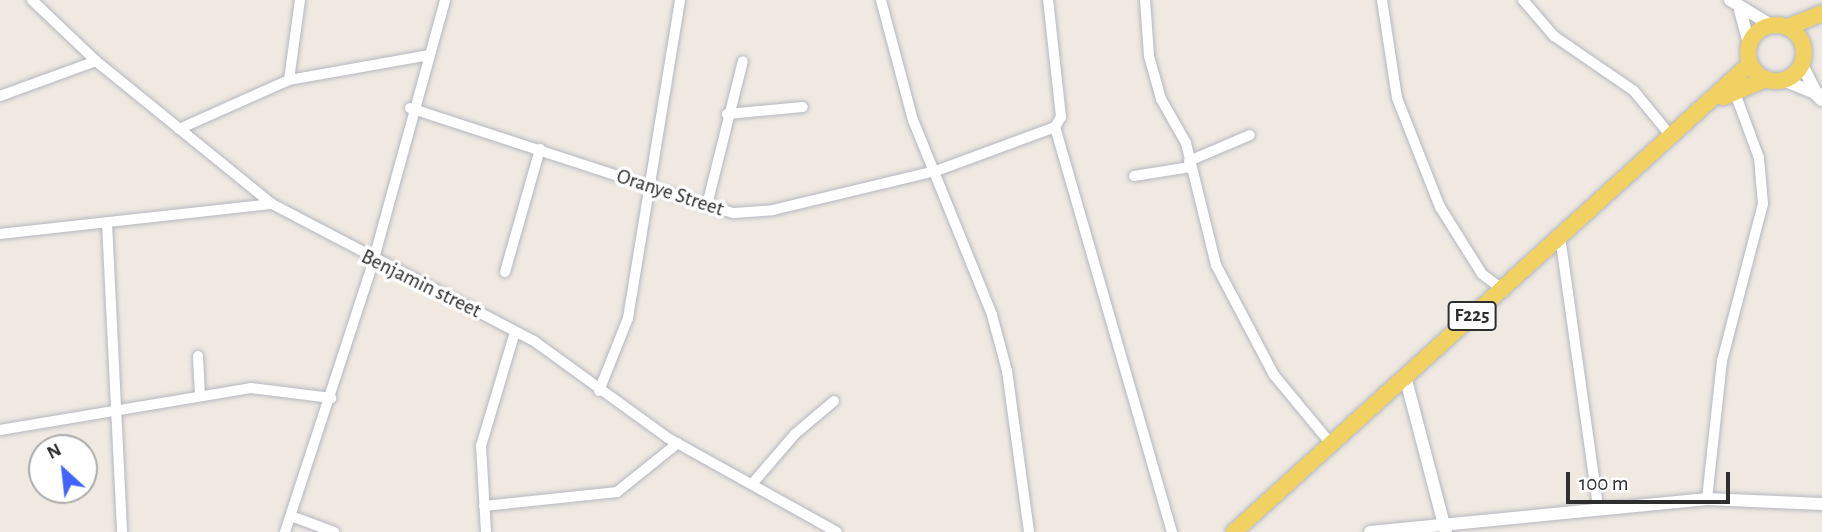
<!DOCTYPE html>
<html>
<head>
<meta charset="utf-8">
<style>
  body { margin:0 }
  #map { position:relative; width:1822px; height:532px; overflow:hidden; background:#efe9e1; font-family:"Alegreya Sans",sans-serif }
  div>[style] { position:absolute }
  .roads { filter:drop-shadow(0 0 2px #b4b7c1) drop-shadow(0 0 2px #b4b7c1) }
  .minor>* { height:10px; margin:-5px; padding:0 5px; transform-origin:5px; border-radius:5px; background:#fff }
  .tertiary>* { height:12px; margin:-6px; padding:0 6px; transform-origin:6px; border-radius:6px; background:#fff }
  .secondary>* { height:14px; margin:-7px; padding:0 7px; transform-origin:7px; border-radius:7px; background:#fff }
  .primary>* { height:16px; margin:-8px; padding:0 8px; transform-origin:8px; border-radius:8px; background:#f2d163 }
  .primary>.ring { margin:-8px; padding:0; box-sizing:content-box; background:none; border:16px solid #f2d163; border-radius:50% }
  span { translate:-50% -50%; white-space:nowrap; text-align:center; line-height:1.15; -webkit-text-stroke:7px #fff; paint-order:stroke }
  .shield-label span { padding:2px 5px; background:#fff; border:2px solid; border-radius:5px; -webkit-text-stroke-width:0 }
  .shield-label { font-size:19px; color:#2e2e2e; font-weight:700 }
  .street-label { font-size:21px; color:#2e2e2e }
  .north { position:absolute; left:28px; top:434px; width:70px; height:70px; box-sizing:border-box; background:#fff; border:2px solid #ababab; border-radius:50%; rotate:333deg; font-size:19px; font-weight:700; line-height:28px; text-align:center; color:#2e2e2e }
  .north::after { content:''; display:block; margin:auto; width:24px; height:32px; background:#4264fb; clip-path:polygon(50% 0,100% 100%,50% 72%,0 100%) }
  .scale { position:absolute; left:1566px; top:472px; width:164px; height:32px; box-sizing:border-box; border:4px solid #2e2e2e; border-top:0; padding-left:9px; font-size:21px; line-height:24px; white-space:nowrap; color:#2e2e2e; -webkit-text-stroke:5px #fff; paint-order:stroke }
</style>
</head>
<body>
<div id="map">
  <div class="roads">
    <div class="minor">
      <i style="left:32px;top:0;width:88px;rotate:43.6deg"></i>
      <i style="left:96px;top:61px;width:227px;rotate:39.1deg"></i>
      <i style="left:272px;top:204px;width:296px;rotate:27.6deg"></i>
      <i style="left:534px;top:341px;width:165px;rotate:35.9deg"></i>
      <i style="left:668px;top:438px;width:193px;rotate:29.1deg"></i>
      <i style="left:881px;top:0;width:124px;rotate:75.1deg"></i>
      <i style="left:913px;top:120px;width:210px;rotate:67.9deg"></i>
      <i style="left:992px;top:315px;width:58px;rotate:75deg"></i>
      <i style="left:1007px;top:371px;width:162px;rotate:82.2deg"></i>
      <i style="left:1145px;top:0;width:56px;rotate:85.9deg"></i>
      <i style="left:1149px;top:56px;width:45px;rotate:74.4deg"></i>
      <i style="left:1161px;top:99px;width:51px;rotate:60.4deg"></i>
      <i style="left:1186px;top:143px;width:126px;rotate:76.2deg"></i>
      <i style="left:1216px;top:265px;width:124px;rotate:62.2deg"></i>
      <i style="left:1274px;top:375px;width:89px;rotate:50.4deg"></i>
      <i style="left:1382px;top:0;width:99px;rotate:81.3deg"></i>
      <i style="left:1397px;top:98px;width:117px;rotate:68.5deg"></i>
      <i style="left:1440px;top:207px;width:79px;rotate:57.9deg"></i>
      <i style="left:1482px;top:274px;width:25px;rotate:37deg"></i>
      <i style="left:1523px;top:0;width:48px;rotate:49.3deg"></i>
      <i style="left:1554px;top:36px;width:97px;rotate:34.5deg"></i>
      <i style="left:1634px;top:91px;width:58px;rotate:50.6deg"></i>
      <i style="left:289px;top:80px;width:81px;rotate:-82.2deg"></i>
      <i style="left:0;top:96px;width:102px;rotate:-20deg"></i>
      <i style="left:410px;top:108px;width:312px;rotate:18.1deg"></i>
      <i style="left:707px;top:205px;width:28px;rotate:17deg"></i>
      <i style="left:734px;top:213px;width:39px;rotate:-4deg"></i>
      <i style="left:773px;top:210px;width:168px;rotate:-13.5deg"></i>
      <i style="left:936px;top:171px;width:127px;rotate:-20.3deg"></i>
      <i style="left:1055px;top:127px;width:12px;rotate:-59deg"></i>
      <i style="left:1061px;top:117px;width:118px;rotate:-96.3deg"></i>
      <i style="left:727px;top:114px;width:76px;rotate:-5.3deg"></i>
      <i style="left:1055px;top:127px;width:422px;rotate:73.9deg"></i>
      <i style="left:179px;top:129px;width:120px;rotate:-24deg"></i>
      <i style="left:289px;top:80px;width:142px;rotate:-10.1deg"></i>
      <i style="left:1189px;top:161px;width:66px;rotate:-23.1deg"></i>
      <i style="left:1134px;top:176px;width:57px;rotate:-9.1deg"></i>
      <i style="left:707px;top:205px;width:148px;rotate:-76deg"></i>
      <i style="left:107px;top:223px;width:309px;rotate:87.2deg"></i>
      <i style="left:0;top:234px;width:274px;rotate:-6.3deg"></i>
      <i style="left:1560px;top:236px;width:274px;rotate:82deg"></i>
      <i style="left:505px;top:272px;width:128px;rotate:-74.1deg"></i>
      <i style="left:198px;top:356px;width:40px;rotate:87.1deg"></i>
      <i style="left:599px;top:391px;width:79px;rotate:-68.3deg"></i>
      <i style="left:628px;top:318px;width:322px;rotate:-80.7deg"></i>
      <i style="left:0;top:430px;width:254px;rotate:-9.5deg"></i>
      <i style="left:251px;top:388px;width:81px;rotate:7.1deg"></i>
      <i style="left:752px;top:484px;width:66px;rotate:-49.3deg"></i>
      <i style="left:795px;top:434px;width:51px;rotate:-40.2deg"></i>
      <i style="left:1707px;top:499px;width:139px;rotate:-83.8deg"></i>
      <i style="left:1722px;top:361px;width:162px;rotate:-75.4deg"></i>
      <i style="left:1763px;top:204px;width:46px;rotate:-95deg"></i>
      <i style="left:1759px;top:158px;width:69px;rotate:-110.3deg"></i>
      <i style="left:484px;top:506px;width:134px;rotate:-6deg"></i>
      <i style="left:617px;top:492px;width:78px;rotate:-38.8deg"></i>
      <i style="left:291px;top:516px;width:46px;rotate:20.4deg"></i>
      <i style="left:285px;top:532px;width:284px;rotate:-71.9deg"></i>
      <i style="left:373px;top:262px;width:272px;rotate:-74.6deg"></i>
      <i style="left:486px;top:532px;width:86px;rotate:-93.3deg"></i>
      <i style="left:481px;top:446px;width:119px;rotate:-73.4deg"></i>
    </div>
    <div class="tertiary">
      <i style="left:1730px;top:0;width:48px;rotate:31.4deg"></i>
      <i style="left:1740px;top:10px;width:35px;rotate:75deg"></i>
      <i style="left:1802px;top:65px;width:33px;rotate:63deg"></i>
      <i style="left:1783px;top:80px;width:37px;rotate:22deg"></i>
      <i style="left:1405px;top:376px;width:161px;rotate:75.3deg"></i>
      <i style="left:1370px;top:532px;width:339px;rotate:-5.6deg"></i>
      <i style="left:1707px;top:499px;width:115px;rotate:2.5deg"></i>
    </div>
    <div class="secondary">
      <i style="left:1817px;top:94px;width:7px;rotate:45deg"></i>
    </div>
    <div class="primary">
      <i class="ring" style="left:1748px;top:25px;width:40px;height:40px"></i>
      <i style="left:1788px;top:27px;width:37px;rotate:-22deg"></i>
      <i style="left:1723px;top:97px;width:47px;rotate:-22.7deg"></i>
      <i style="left:1234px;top:532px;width:697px;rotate:-42.21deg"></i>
    </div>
  </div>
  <div class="shield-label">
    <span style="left:1472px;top:316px">F225</span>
  </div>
  <div class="street-label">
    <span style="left:670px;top:193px;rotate:18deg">Oranye Street</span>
    <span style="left:421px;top:284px;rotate:26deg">Benjamin street</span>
  </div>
  <div class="north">N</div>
  <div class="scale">100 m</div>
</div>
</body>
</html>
